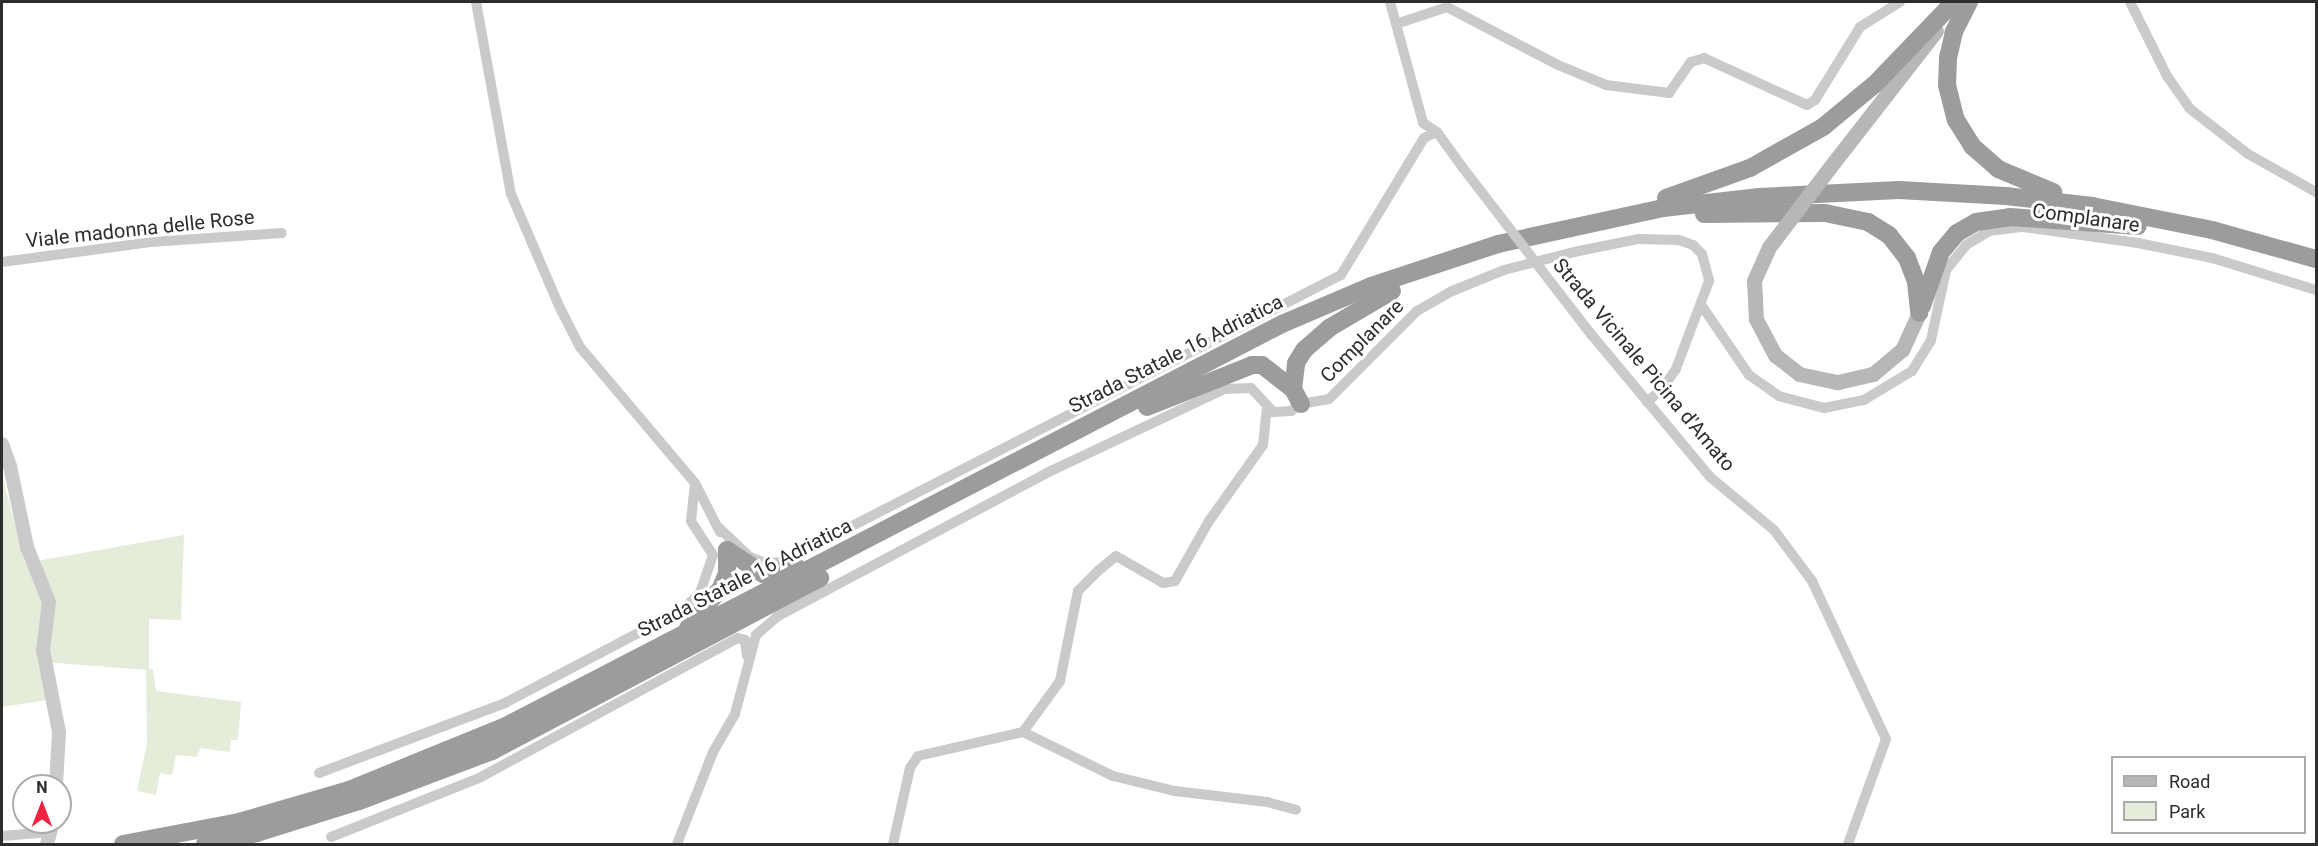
<!DOCTYPE html>
<html>
<head>
<meta charset="utf-8">
<style>
  body { margin:0 }
  #map { position:relative; width:2318px; height:846px; overflow:hidden; background:#fff; font-family:Roboto,sans-serif }
  div>[style] { position:absolute }
  .green>* { inset:0; background:#e5ecd9 }
  .minor>* { height:10px; margin:-5px; padding:0 5px; transform-origin:5px; border-radius:5px; background:#cacaca }
  .tertiary>* { height:14px; margin:-7px; padding:0 7px; transform-origin:7px; border-radius:7px; background:#cacaca }
  .secondary>* { height:15px; margin:-7.5px; padding:0 7.5px; transform-origin:7.5px; border-radius:7.5px; background:#b7b7b7 }
  .trunk>* { height:18px; margin:-9px; padding:0 9px; transform-origin:9px; border-radius:9px; background:#9c9c9c }
  .minor-bridge>* { height:10px; margin:-5px; padding:0 5px; transform-origin:5px; border-radius:5px; background:#cacaca }
  .secondary-bridge>* { height:15px; margin:-7.5px; padding:0 7.5px; transform-origin:7.5px; border-radius:7.5px; background:#b7b7b7 }
  span { translate:-50% -50%; white-space:nowrap; text-align:center; line-height:1.15; -webkit-text-stroke:6px #fff; paint-order:stroke }
  .street-label { font-size:20px; color:#2d2d2d }
  .frame { position:absolute; inset:0; border:3px solid #2d2d2d; pointer-events:none }
  .legend { position:absolute; left:2111px; top:756px; width:195px; height:78px; box-sizing:border-box; background:#fff; border:2px solid #ababab; margin:0; padding:8px 10px; list-style:none; font-size:18px; color:#2d2d2d }
  .legend li { display:flex; align-items:center; gap:12px; height:30px }
  .legend b { width:30px; border:2px solid #ababab }
  .north { position:absolute; left:12px; top:774px; width:60px; height:60px; box-sizing:border-box; background:#fff; border:2px solid #ababab; border-radius:50%; rotate:0deg; font-size:16px; font-weight:700; line-height:24px; text-align:center; color:#2d2d2d }
  .north::after { content:''; display:block; margin:auto; width:21px; height:27px; background:#f02343; clip-path:polygon(50% 0,100% 100%,50% 72%,0 100%) }
</style>
</head>
<body>
<div id="map">
  <div class="green">
    <i style="clip-path:polygon(2px 475px,25px 563px,184px 535px,181px 620px,149px 619px,149px 669px,153px 669px,156px 691px,241px 702px,238px 740px,231px 740px,230px 752px,200px 748px,197px 757px,176px 755px,172px 775px,160px 773px,156px 795px,137px 791px,147px 743px,146px 670px,45px 662px,53px 699px,2px 707px)"></i>
  </div>
  <div class="minor">
    <i style="left:476px;top:2px;width:195px;rotate:79.7deg"></i>
    <i style="left:511px;top:194px;width:122px;rotate:66.8deg"></i>
    <i style="left:559px;top:306px;width:46px;rotate:62.9deg"></i>
    <i style="left:580px;top:347px;width:178px;rotate:49.8deg"></i>
    <i style="left:695px;top:483px;width:55px;rotate:63deg"></i>
    <i style="left:1390px;top:2px;width:125px;rotate:74.7deg"></i>
    <i style="left:1423px;top:123px;width:17px;rotate:33deg"></i>
    <i style="left:1437px;top:132px;width:44px;rotate:54.2deg"></i>
    <i style="left:2130px;top:2px;width:83px;rotate:63.4deg"></i>
    <i style="left:2167px;top:76px;width:39px;rotate:55deg"></i>
    <i style="left:2189px;top:108px;width:75px;rotate:37.9deg"></i>
    <i style="left:2248px;top:154px;width:78px;rotate:29.2deg"></i>
    <i style="left:1396px;top:24px;width:54px;rotate:-18.4deg"></i>
    <i style="left:1447px;top:7px;width:125px;rotate:27.6deg"></i>
    <i style="left:1558px;top:65px;width:52px;rotate:22.6deg"></i>
    <i style="left:1606px;top:85px;width:64px;rotate:7.2deg"></i>
    <i style="left:1669px;top:93px;width:38px;rotate:-55deg"></i>
    <i style="left:1691px;top:62px;width:14px;rotate:-17deg"></i>
    <i style="left:1704px;top:58px;width:113px;rotate:24.5deg"></i>
    <i style="left:1807px;top:105px;width:9px;rotate:-32deg"></i>
    <i style="left:1815px;top:100px;width:86px;rotate:-58.3deg"></i>
    <i style="left:1860px;top:27px;width:47px;rotate:-32deg"></i>
    <i style="left:2px;top:262px;width:150px;rotate:-7.6deg"></i>
    <i style="left:151px;top:242px;width:131px;rotate:-3.9deg"></i>
    <i style="left:1702px;top:306px;width:83px;rotate:55.7deg"></i>
    <i style="left:1749px;top:375px;width:37px;rotate:35deg"></i>
    <i style="left:1779px;top:396px;width:47px;rotate:14.9deg"></i>
    <i style="left:1824px;top:408px;width:41px;rotate:-11.3deg"></i>
    <i style="left:1864px;top:400px;width:56px;rotate:-31.1deg"></i>
    <i style="left:1912px;top:371px;width:36px;rotate:-58deg"></i>
    <i style="left:1931px;top:340px;width:72px;rotate:-77.9deg"></i>
    <i style="left:1946px;top:270px;width:32px;rotate:-51deg"></i>
    <i style="left:1966px;top:245px;width:27px;rotate:-31deg"></i>
    <i style="left:1989px;top:231px;width:34px;rotate:-7deg"></i>
    <i style="left:2023px;top:227px;width:116px;rotate:7.9deg"></i>
    <i style="left:2138px;top:243px;width:76px;rotate:11.5deg"></i>
    <i style="left:2212px;top:258px;width:109px;rotate:17.1deg"></i>
    <i style="left:1591px;top:334px;width:186px;rotate:50.2deg"></i>
    <i style="left:1710px;top:477px;width:83px;rotate:39.6deg"></i>
    <i style="left:1774px;top:530px;width:64px;rotate:53.3deg"></i>
    <i style="left:1812px;top:581px;width:174px;rotate:64.9deg"></i>
    <i style="left:1886px;top:739px;width:112px;rotate:109.9deg"></i>
    <i style="left:718px;top:527px;width:44px;rotate:43.2deg"></i>
    <i style="left:750px;top:557px;width:16px;rotate:22deg"></i>
    <i style="left:765px;top:563px;width:17px;rotate:-3deg"></i>
    <i style="left:782px;top:562px;width:628px;rotate:-27.18deg"></i>
    <i style="left:1341px;top:275px;width:160px;rotate:-58.8deg"></i>
    <i style="left:1424px;top:138px;width:14px;rotate:-25deg"></i>
    <i style="left:1023px;top:732px;width:100px;rotate:26.1deg"></i>
    <i style="left:1113px;top:776px;width:64px;rotate:13.6deg"></i>
    <i style="left:1175px;top:791px;width:93px;rotate:6.8deg"></i>
    <i style="left:1267px;top:802px;width:30px;rotate:15deg"></i>
    <i style="left:319px;top:773px;width:199px;rotate:-20.6deg"></i>
    <i style="left:505px;top:703px;width:200px;rotate:-27.7deg"></i>
    <i style="left:682px;top:610px;width:25px;rotate:-43deg"></i>
    <i style="left:700px;top:593px;width:40px;rotate:-71.1deg"></i>
    <i style="left:713px;top:555px;width:40px;rotate:-122.9deg"></i>
    <i style="left:691px;top:521px;width:38px;rotate:-84deg"></i>
    <i style="left:2px;top:836px;width:49px;rotate:-4.7deg"></i>
    <i style="left:331px;top:837px;width:159px;rotate:-21.7deg"></i>
    <i style="left:479px;top:778px;width:294px;rotate:-28.4deg"></i>
    <i style="left:738px;top:638px;width:7px;rotate:16deg"></i>
    <i style="left:745px;top:640px;width:16px;rotate:83deg"></i>
    <i style="left:677px;top:844px;width:99px;rotate:-68.6deg"></i>
    <i style="left:713px;top:752px;width:44px;rotate:-59.9deg"></i>
    <i style="left:735px;top:714px;width:82px;rotate:-75.1deg"></i>
    <i style="left:756px;top:635px;width:29px;rotate:-41deg"></i>
    <i style="left:778px;top:616px;width:311px;rotate:-28deg"></i>
    <i style="left:1053px;top:470px;width:189px;rotate:-25.3deg"></i>
    <i style="left:1224px;top:389px;width:27px;rotate:-2deg"></i>
    <i style="left:1251px;top:388px;width:33px;rotate:47deg"></i>
    <i style="left:1273px;top:412px;width:18px;rotate:-3deg"></i>
    <i style="left:1291px;top:411px;width:12px;rotate:-35deg"></i>
    <i style="left:1301px;top:404px;width:28px;rotate:-10deg"></i>
    <i style="left:1329px;top:399px;width:124px;rotate:-45deg"></i>
    <i style="left:1417px;top:311px;width:40px;rotate:-29.7deg"></i>
    <i style="left:1452px;top:291px;width:56px;rotate:-22deg"></i>
    <i style="left:1504px;top:270px;width:72px;rotate:-14.4deg"></i>
    <i style="left:1574px;top:252px;width:65px;rotate:-11.5deg"></i>
    <i style="left:1638px;top:239px;width:41px;rotate:1.4deg"></i>
    <i style="left:1679px;top:240px;width:15px;rotate:20deg"></i>
    <i style="left:1693px;top:245px;width:13px;rotate:45deg"></i>
    <i style="left:1702px;top:254px;width:28px;rotate:75deg"></i>
    <i style="left:1709px;top:281px;width:94px;rotate:110.6deg"></i>
    <i style="left:1676px;top:369px;width:24px;rotate:125deg"></i>
    <i style="left:1662px;top:389px;width:20px;rotate:139deg"></i>
    <i style="left:893px;top:844px;width:78px;rotate:-77.4deg"></i>
    <i style="left:910px;top:768px;width:14px;rotate:-56deg"></i>
    <i style="left:918px;top:756px;width:108px;rotate:-12.9deg"></i>
    <i style="left:1023px;top:732px;width:63px;rotate:-54deg"></i>
    <i style="left:1060px;top:681px;width:92px;rotate:-78.7deg"></i>
    <i style="left:1078px;top:591px;width:30px;rotate:-45deg"></i>
    <i style="left:1099px;top:570px;width:22px;rotate:-39deg"></i>
    <i style="left:1116px;top:556px;width:54px;rotate:29.9deg"></i>
    <i style="left:1163px;top:583px;width:12px;rotate:-9deg"></i>
    <i style="left:1175px;top:581px;width:69px;rotate:-60.5deg"></i>
    <i style="left:1209px;top:521px;width:93px;rotate:-54.6deg"></i>
    <i style="left:1263px;top:445px;width:37px;rotate:-84deg"></i>
  </div>
  <div class="tertiary">
    <i style="left:2px;top:444px;width:23px;rotate:70deg"></i>
    <i style="left:10px;top:466px;width:83px;rotate:78.1deg"></i>
    <i style="left:27px;top:547px;width:59px;rotate:68.2deg"></i>
    <i style="left:49px;top:602px;width:48px;rotate:97.1deg"></i>
    <i style="left:43px;top:650px;width:84px;rotate:79deg"></i>
    <i style="left:59px;top:732px;width:54px;rotate:93.2deg"></i>
    <i style="left:47px;top:844px;width:23px;rotate:-75deg"></i>
  </div>
  <div class="secondary">
    <i style="left:1834px;top:162px;width:166px;rotate:-52.1deg"></i>
    <i style="left:1769px;top:247px;width:37px;rotate:114deg"></i>
    <i style="left:1754px;top:281px;width:38px;rotate:87deg"></i>
    <i style="left:1756px;top:319px;width:41px;rotate:62.2deg"></i>
    <i style="left:1775px;top:355px;width:31px;rotate:38deg"></i>
    <i style="left:1799px;top:374px;width:40px;rotate:12deg"></i>
    <i style="left:1838px;top:382px;width:36px;rotate:-13deg"></i>
    <i style="left:1873px;top:374px;width:38px;rotate:-40deg"></i>
    <i style="left:1902px;top:350px;width:41px;rotate:-65.3deg"></i>
  </div>
  <div class="trunk">
    <i style="left:1969px;top:2px;width:34px;rotate:117deg"></i>
    <i style="left:1954px;top:32px;width:27px;rotate:103deg"></i>
    <i style="left:1948px;top:58px;width:27px;rotate:92deg"></i>
    <i style="left:1947px;top:85px;width:36px;rotate:76deg"></i>
    <i style="left:1956px;top:120px;width:31px;rotate:58deg"></i>
    <i style="left:1972px;top:146px;width:35px;rotate:41deg"></i>
    <i style="left:1998px;top:169px;width:60px;rotate:22.7deg"></i>
    <i style="left:1666px;top:198px;width:89px;rotate:-19.7deg"></i>
    <i style="left:1750px;top:168px;width:84px;rotate:-29.3deg"></i>
    <i style="left:1823px;top:127px;width:67px;rotate:-39.6deg"></i>
    <i style="left:1875px;top:84px;width:114px;rotate:-46.1deg"></i>
    <i style="left:1704px;top:214px;width:121px;rotate:-0.5deg"></i>
    <i style="left:1825px;top:213px;width:44px;rotate:11.8deg"></i>
    <i style="left:1868px;top:222px;width:25px;rotate:32deg"></i>
    <i style="left:1889px;top:235px;width:29px;rotate:52deg"></i>
    <i style="left:1907px;top:258px;width:26px;rotate:69deg"></i>
    <i style="left:1916px;top:282px;width:31px;rotate:84deg"></i>
    <i style="left:1922px;top:306px;width:57px;rotate:-70.6deg"></i>
    <i style="left:1941px;top:252px;width:25px;rotate:-50deg"></i>
    <i style="left:1957px;top:233px;width:22px;rotate:-30deg"></i>
    <i style="left:1976px;top:222px;width:34px;rotate:-8deg"></i>
    <i style="left:2010px;top:217px;width:128px;rotate:4deg"></i>
    <i style="left:1293px;top:389px;width:26px;rotate:-83deg"></i>
    <i style="left:1296px;top:363px;width:15px;rotate:-58deg"></i>
    <i style="left:1304px;top:350px;width:33px;rotate:-41deg"></i>
    <i style="left:1329px;top:328px;width:73px;rotate:-30.4deg"></i>
    <i style="left:1147px;top:407px;width:113px;rotate:-21.8deg"></i>
    <i style="left:1252px;top:365px;width:10px"></i>
    <i style="left:1262px;top:365px;width:39px;rotate:38deg"></i>
    <i style="left:1293px;top:389px;width:17px;rotate:62deg"></i>
    <i style="left:727px;top:550px;width:43px;rotate:33.7deg"></i>
    <i style="left:763px;top:574px;width:35px;rotate:-10deg"></i>
    <i style="left:688px;top:628px;width:52px;rotate:-50.5deg"></i>
    <i style="left:721px;top:588px;width:16px;rotate:-68deg"></i>
    <i style="left:727px;top:573px;width:23px;rotate:-90deg"></i>
    <i style="left:123px;top:844px;width:118px;rotate:-10.7deg"></i>
    <i style="left:239px;top:822px;width:115px;rotate:-16.2deg"></i>
    <i style="left:349px;top:790px;width:170px;rotate:-22.2deg"></i>
    <i style="left:506px;top:726px;width:874px;rotate:-27.39deg"></i>
    <i style="left:1282px;top:324px;width:97px;rotate:-23.1deg"></i>
    <i style="left:1371px;top:286px;width:134px;rotate:-18.3deg"></i>
    <i style="left:1498px;top:244px;width:169px;rotate:-12.3deg"></i>
    <i style="left:1663px;top:208px;width:97px;rotate:-6.5deg"></i>
    <i style="left:1759px;top:197px;width:140px;rotate:-2.9deg"></i>
    <i style="left:1899px;top:190px;width:107px;rotate:3.2deg"></i>
    <i style="left:2006px;top:196px;width:87px;rotate:6.6deg"></i>
    <i style="left:2092px;top:206px;width:122px;rotate:11.3deg"></i>
    <i style="left:2212px;top:230px;width:108px;rotate:15.6deg"></i>
    <i style="left:205px;top:844px;width:53px;rotate:-11.9deg"></i>
    <i style="left:257px;top:833px;width:107px;rotate:-17.4deg"></i>
    <i style="left:359px;top:801px;width:142px;rotate:-20.6deg"></i>
    <i style="left:492px;top:751px;width:371px;rotate:-27.8deg"></i>
  </div>
  <div class="minor-bridge">
    <i style="left:1463px;top:168px;width:210px;rotate:52.4deg"></i>
  </div>
  <div class="secondary-bridge">
    <i style="left:1769px;top:247px;width:107px;rotate:-52.6deg"></i>
  </div>
  <div class="street-label">
    <span style="left:2086px;top:218px;rotate:8deg">Complanare</span>
    <span style="left:140px;top:229px;rotate:-6deg">Viale madonna delle Rose</span>
    <span style="left:1362px;top:341px;rotate:-45deg">Complanare</span>
    <span style="left:1176px;top:354px;rotate:-27deg">Strada Statale 16 Adriatica</span>
    <span style="left:1644px;top:365px;rotate:50deg">Strada Vicinale Picina d'Amato</span>
    <span style="left:745px;top:578px;rotate:-27deg">Strada Statale 16 Adriatica</span>
  </div>
  <div class="frame"></div>
  <ul class="legend">
  <li><b style="height:8px;background:#b7b7b7"></b>Road</li>
  <li><b style="height:16px;background:#e5ecd9"></b>Park</li>
  </ul>
  <div class="north">N</div>
</div>
</body>
</html>
